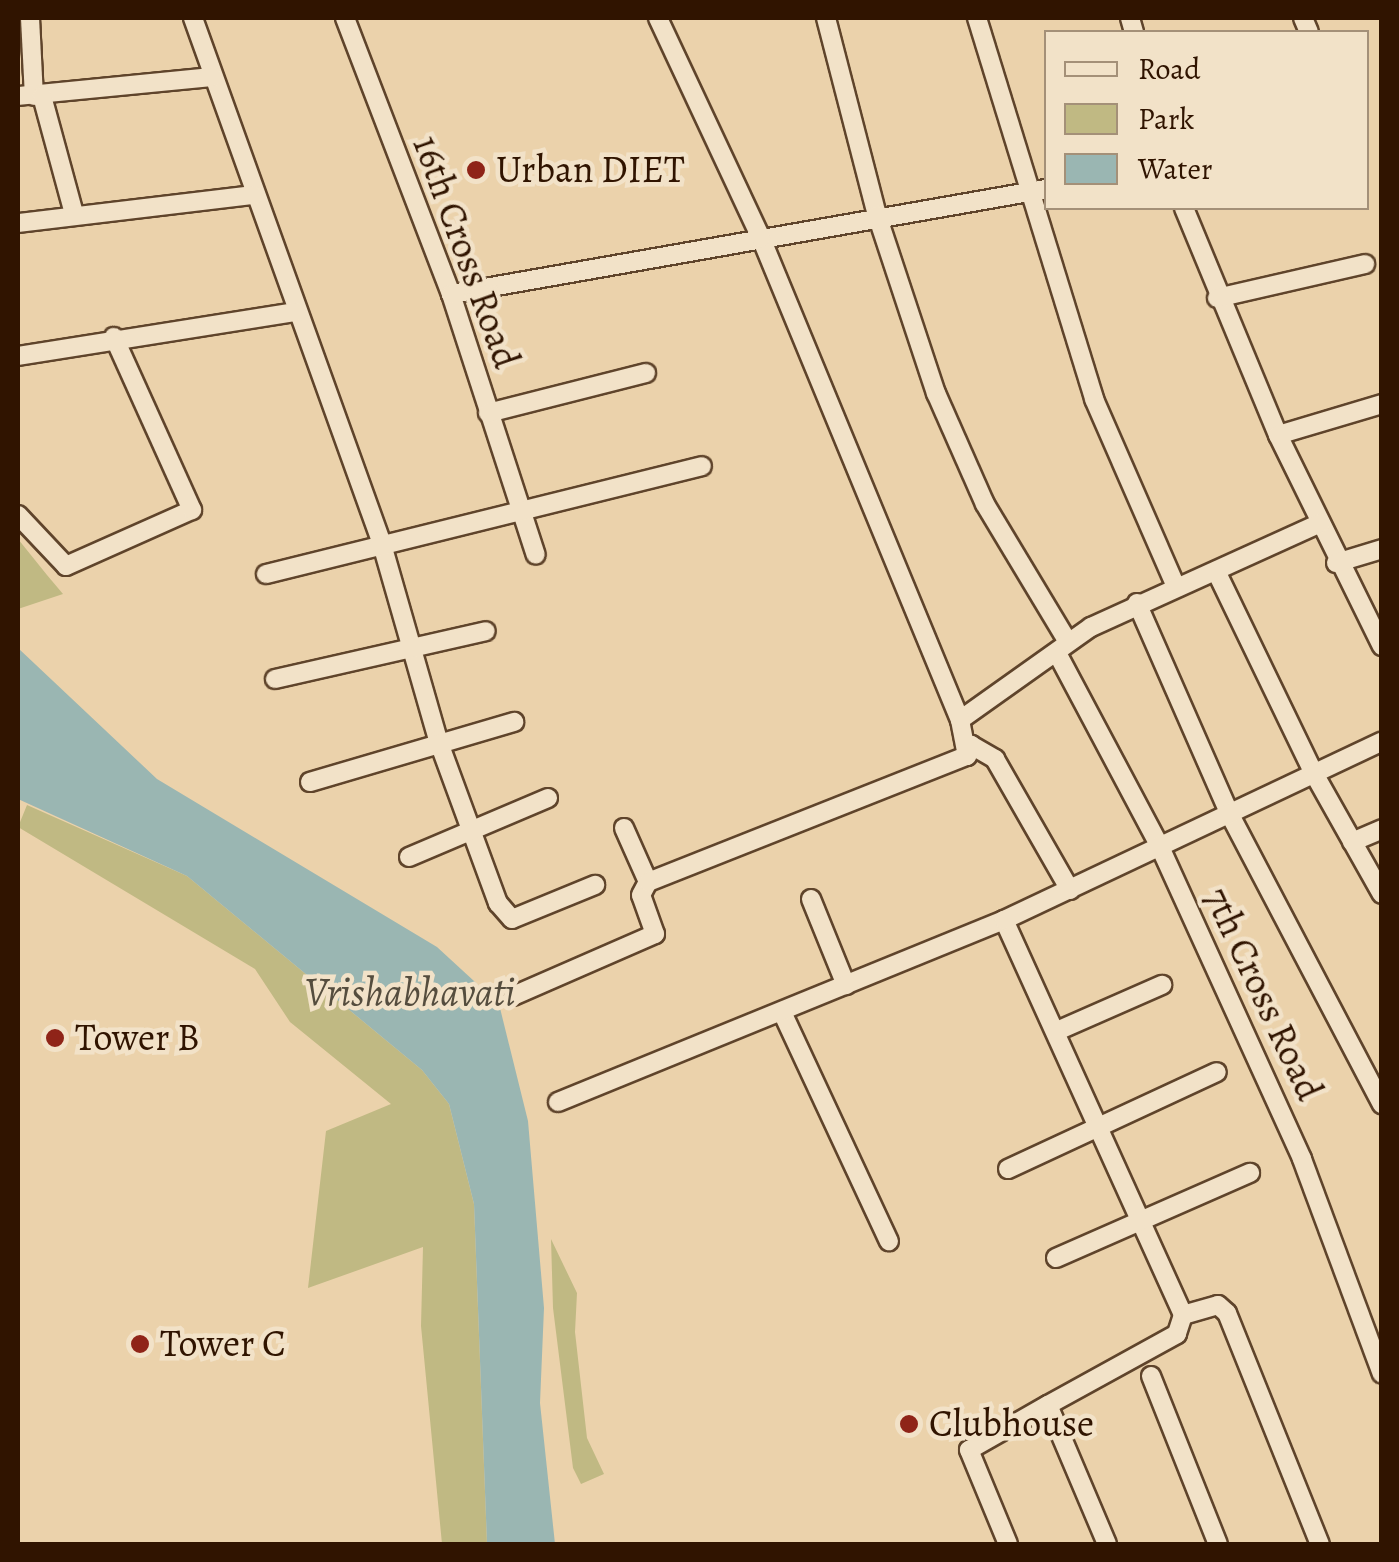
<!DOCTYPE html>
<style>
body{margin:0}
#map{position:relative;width:1399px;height:1562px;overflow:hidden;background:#ebd2ab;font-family:Alegreya,serif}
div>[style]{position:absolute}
.green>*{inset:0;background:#c0b983}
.water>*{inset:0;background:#9ab6b2}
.roads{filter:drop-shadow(2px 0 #5f442b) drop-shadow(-2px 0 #5f442b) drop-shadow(0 2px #5f442b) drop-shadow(0 -2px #5f442b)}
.street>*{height:18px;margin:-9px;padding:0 9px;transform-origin:9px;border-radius:9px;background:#f2e2c8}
.dots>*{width:28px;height:28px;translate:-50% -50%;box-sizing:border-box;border:5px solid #f2e2c8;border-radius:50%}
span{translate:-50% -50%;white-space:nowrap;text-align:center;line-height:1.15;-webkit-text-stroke:9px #f2e2c8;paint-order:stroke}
.poi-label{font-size:38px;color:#301400}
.left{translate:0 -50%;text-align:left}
.street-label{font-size:38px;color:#301400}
.water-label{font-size:40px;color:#554d3e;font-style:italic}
.frame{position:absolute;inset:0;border:20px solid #301400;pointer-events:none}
.legend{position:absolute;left:1044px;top:30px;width:325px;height:180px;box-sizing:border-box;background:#f2e2c8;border:2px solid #a49078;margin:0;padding:12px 18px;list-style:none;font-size:30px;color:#301400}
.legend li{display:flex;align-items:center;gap:20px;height:50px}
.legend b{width:50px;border:2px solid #a49078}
</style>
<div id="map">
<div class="green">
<div style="clip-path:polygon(18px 539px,47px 575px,63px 594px,18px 609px)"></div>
<div style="clip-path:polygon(27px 805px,187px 876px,422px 1070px,449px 1104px,474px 1204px,487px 1544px,442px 1544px,421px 1326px,423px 1247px,308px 1288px,326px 1131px,391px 1104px,290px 1022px,255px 969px,18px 827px)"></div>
<div style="clip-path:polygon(551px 1239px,577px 1293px,575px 1332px,587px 1438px,604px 1474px,581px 1484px,573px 1468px,553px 1308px)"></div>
</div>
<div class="water">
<div style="clip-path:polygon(18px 648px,157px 779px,437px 947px,499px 1004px,528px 1121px,544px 1308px,540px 1403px,555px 1544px,487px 1544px,474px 1204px,449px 1104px,422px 1070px,187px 876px,18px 799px)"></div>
</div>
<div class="roads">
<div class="street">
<div style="left:30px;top:18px;width:78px;rotate:87.1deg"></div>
<div style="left:193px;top:18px;width:556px;rotate:70.23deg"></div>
<div style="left:381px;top:541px;width:207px;rotate:74deg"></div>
<div style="left:438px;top:740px;width:174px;rotate:69.8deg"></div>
<div style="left:498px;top:903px;width:21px;rotate:49deg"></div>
<div style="left:512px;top:919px;width:90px;rotate:-22.3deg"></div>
<div style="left:345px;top:18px;width:296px;rotate:69deg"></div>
<div style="left:451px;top:294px;width:274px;rotate:72deg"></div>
<div style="left:826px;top:18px;width:203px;rotate:75.5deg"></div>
<div style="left:877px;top:215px;width:188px;rotate:71.7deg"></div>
<div style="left:936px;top:393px;width:121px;rotate:66.2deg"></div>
<div style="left:985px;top:504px;width:161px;rotate:59deg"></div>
<div style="left:977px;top:18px;width:399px;rotate:72.9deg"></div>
<div style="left:1094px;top:399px;width:205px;rotate:66.4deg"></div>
<div style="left:1130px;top:18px;width:15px;rotate:74deg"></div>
<div style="left:1303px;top:18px;width:15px;rotate:67deg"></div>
<div style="left:18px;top:96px;width:196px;rotate:-5.6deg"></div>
<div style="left:42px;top:96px;width:122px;rotate:74.8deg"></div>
<div style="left:1184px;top:208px;width:246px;rotate:67.5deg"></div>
<div style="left:1278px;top:435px;width:235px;rotate:63.8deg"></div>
<div style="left:18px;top:223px;width:237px;rotate:-6.8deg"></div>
<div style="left:451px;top:294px;width:604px;rotate:-10.01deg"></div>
<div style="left:1217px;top:298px;width:152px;rotate:-12.9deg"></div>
<div style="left:18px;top:356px;width:282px;rotate:-9deg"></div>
<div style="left:488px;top:413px;width:163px;rotate:-14.2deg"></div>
<div style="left:1278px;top:435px;width:109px;rotate:-16.6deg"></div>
<div style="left:18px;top:515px;width:70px;rotate:46.7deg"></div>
<div style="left:66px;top:566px;width:138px;rotate:-24deg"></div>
<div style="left:192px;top:510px;width:190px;rotate:-114.3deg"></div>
<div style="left:1336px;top:563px;width:48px;rotate:-16.9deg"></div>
<div style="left:1216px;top:571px;width:221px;rotate:64.2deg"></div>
<div style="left:1312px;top:770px;width:142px;rotate:60.6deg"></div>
<div style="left:266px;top:574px;width:449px;rotate:-13.9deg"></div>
<div style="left:1137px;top:603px;width:229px;rotate:66.3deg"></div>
<div style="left:1229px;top:813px;width:329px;rotate:62.3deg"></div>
<div style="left:1057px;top:653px;width:220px;rotate:62deg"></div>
<div style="left:1160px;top:847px;width:343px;rotate:65.5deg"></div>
<div style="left:1302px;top:1159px;width:229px;rotate:69.6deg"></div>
<div style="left:275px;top:679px;width:216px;rotate:-12.8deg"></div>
<div style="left:960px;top:720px;width:161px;rotate:-35.4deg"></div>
<div style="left:1091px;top:627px;width:252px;rotate:-24.4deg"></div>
<div style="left:967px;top:756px;width:12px;rotate:-70deg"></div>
<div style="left:971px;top:745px;width:28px;rotate:30deg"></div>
<div style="left:995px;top:759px;width:151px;rotate:60.2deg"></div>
<div style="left:310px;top:782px;width:213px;rotate:-16.4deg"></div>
<div style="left:624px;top:828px;width:59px;rotate:66deg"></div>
<div style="left:1352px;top:842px;width:33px;rotate:-23deg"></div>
<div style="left:409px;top:857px;width:151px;rotate:-23deg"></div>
<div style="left:811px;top:899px;width:93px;rotate:67.9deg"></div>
<div style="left:1004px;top:920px;width:434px;rotate:65.6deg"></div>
<div style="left:1183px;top:1315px;width:20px;rotate:108deg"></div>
<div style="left:1177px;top:1334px;width:147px;rotate:151.2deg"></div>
<div style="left:1048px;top:1405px;width:151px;rotate:67deg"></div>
<div style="left:513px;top:996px;width:155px;rotate:-23.6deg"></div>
<div style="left:655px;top:934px;width:41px;rotate:-109.7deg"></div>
<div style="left:641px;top:895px;width:15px;rotate:-62deg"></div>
<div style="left:648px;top:882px;width:343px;rotate:-21.6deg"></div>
<div style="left:967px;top:756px;width:37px;rotate:-101deg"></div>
<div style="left:960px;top:720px;width:521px;rotate:-112.43deg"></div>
<div style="left:761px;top:238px;width:243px;rotate:-115.1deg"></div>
<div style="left:782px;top:1012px;width:253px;rotate:65deg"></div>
<div style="left:1057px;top:1031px;width:115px;rotate:-23.7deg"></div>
<div style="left:558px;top:1102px;width:482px;rotate:-22.2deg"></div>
<div style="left:1004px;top:920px;width:418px;rotate:-25.3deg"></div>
<div style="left:1008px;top:1169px;width:230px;rotate:-24.9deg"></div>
<div style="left:1056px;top:1258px;width:212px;rotate:-23.7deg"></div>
<div style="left:1183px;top:1315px;width:36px;rotate:-16deg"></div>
<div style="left:1218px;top:1305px;width:12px;rotate:42deg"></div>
<div style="left:1227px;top:1313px;width:249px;rotate:68.1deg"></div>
<div style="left:1151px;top:1376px;width:181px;rotate:68.3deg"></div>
<div style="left:1008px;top:1544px;width:102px;rotate:-112.5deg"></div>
<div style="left:969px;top:1450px;width:91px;rotate:-29.7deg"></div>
</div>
</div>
<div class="dots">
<div style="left:476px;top:170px;background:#8f2418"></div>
<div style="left:55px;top:1038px;background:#8f2418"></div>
<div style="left:140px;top:1344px;background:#8f2418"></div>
<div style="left:909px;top:1424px;background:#8f2418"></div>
</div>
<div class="poi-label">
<span class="left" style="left:496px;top:170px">Urban DIET</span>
<span class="left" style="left:75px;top:1038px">Tower B</span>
<span class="left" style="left:160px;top:1344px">Tower C</span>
<span class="left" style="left:929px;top:1424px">Clubhouse</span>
</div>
<div class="street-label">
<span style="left:466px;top:252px;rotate:70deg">16th Cross Road</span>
<span style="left:1263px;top:994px;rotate:65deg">7th Cross Road</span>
</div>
<div class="water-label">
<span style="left:410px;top:993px">Vrishabhavati</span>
</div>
<div class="frame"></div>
<ul class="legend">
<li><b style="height:12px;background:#f2e2c8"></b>Road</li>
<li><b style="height:28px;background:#c0b983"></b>Park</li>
<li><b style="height:28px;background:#9ab6b2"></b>Water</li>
</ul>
</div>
